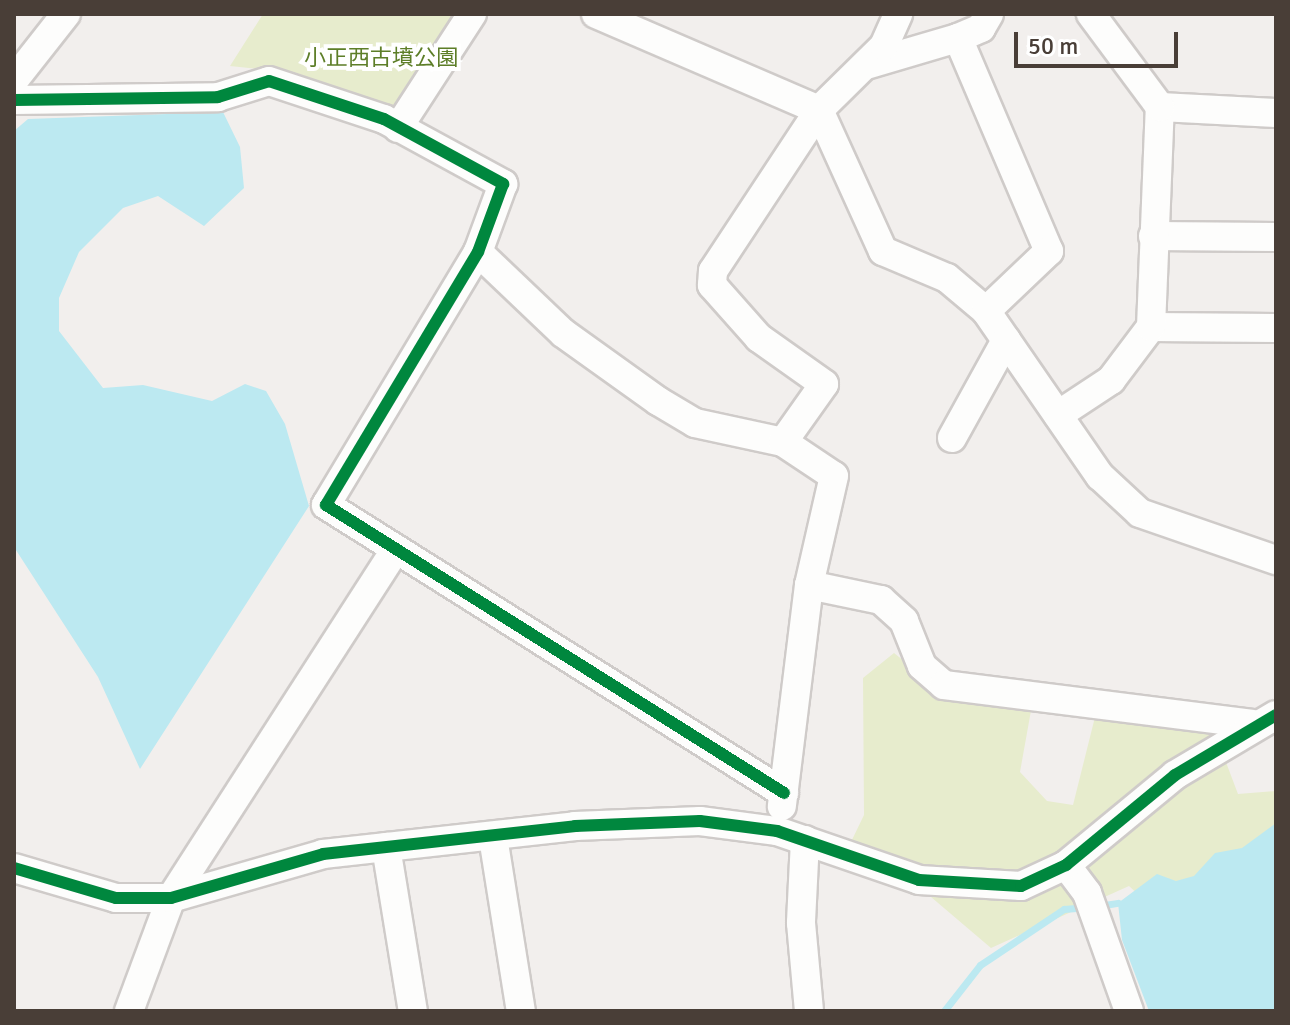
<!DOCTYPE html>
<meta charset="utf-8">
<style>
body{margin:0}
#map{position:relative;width:1290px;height:1025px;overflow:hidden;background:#f2efed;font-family:Signika,"Noto Sans JP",sans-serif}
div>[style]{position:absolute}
.green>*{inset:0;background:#e7eccd}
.water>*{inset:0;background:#bce9f1}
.stream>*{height:7px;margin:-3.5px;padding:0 3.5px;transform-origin:3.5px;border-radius:3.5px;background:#bce9f1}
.roads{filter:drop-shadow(2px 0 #cfcbc9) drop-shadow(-2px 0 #cfcbc9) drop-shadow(0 2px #cfcbc9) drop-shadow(0 -2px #cfcbc9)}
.minor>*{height:28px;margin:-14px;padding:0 14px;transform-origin:14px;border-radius:14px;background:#fdfdfc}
.cycleway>*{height:12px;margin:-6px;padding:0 6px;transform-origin:6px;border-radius:6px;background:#00873e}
span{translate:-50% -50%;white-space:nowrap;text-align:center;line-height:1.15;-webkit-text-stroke:8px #fff;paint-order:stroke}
.park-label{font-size:22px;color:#5d7e28}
.frame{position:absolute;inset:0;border:16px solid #493e37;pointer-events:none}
.scale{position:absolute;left:1014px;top:32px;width:164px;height:36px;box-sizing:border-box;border:4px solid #493e37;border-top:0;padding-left:10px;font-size:24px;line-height:28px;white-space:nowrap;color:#493e37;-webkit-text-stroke:6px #fff;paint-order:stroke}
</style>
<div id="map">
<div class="green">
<div style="clip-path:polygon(263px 14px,463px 14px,401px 111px,286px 72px,230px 66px)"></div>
<div style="clip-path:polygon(894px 653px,914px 669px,1032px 705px,1020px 772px,1047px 801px,1073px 805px,1096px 713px,1213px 728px,1238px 794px,1276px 791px,1276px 1011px,1265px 1011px,1129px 886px,991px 948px,884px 857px,850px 844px,864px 815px,863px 678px)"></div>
</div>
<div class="water">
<div style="clip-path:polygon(223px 112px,240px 147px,244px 188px,204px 226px,158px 196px,123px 208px,79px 252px,59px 298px,59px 331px,103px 388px,143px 385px,212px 401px,245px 384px,266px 391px,285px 424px,309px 506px,140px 769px,98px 677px,14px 547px,14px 131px,28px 119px)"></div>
<div style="clip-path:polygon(1276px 823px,1276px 1011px,1149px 1011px,1122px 940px,1118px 903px,1157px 874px,1176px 881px,1194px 876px,1215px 853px,1242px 848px)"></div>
</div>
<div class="stream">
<div style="left:1098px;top:906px;width:20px;rotate:-9deg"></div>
<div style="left:944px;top:1011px;width:58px;rotate:-52deg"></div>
<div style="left:980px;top:965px;width:101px;rotate:-33.7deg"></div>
<div style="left:1064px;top:909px;width:21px;rotate:-5deg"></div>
</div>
<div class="roads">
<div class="minor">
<div style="left:596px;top:14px;width:243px;rotate:23.3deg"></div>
<div style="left:819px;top:110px;width:155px;rotate:65.6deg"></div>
<div style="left:883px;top:251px;width:69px;rotate:22.9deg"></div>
<div style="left:947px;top:278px;width:51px;rotate:40.2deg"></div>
<div style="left:986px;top:311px;width:201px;rotate:55.4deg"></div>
<div style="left:1100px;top:476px;width:54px;rotate:42.8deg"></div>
<div style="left:1140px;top:513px;width:144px;rotate:19.1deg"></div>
<div style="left:958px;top:38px;width:232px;rotate:66.9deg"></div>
<div style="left:1049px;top:251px;width:87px;rotate:136.4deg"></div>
<div style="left:866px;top:65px;width:96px;rotate:-16.4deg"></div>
<div style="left:958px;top:38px;width:25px;rotate:-23deg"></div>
<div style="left:981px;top:28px;width:16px;rotate:-60deg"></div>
<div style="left:14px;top:80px;width:84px;rotate:-51.8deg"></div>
<div style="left:14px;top:100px;width:204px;rotate:-0.8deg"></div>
<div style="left:218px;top:97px;width:53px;rotate:-17.4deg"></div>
<div style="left:269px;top:81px;width:121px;rotate:18.3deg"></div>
<div style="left:384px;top:119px;width:136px;rotate:28.6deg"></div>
<div style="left:503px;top:184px;width:72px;rotate:110.2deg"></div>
<div style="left:478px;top:252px;width:295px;rotate:121deg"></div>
<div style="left:326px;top:505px;width:541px;rotate:32.16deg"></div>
<div style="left:1160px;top:107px;width:116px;rotate:3deg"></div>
<div style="left:398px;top:128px;width:136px;rotate:-57deg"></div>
<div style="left:1153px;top:236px;width:123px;rotate:0.5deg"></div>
<div style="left:478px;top:252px;width:117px;rotate:43.6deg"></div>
<div style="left:563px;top:333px;width:117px;rotate:35.6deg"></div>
<div style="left:658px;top:401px;width:43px;rotate:30.7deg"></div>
<div style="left:695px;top:423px;width:90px;rotate:12.2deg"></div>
<div style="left:783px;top:442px;width:61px;rotate:33.7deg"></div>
<div style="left:834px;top:476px;width:112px;rotate:102.9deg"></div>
<div style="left:809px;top:585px;width:223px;rotate:97deg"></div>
<div style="left:1151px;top:327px;width:125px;rotate:0.5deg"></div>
<div style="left:1058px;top:415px;width:64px;rotate:-33.4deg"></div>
<div style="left:1111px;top:380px;width:66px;rotate:-53deg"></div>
<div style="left:1151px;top:327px;width:220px;rotate:-87.7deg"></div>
<div style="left:1160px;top:107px;width:116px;rotate:-126.6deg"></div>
<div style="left:952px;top:438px;width:112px;rotate:-61.1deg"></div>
<div style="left:783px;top:442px;width:71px;rotate:-54.7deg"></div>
<div style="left:824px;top:384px;width:80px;rotate:-144.7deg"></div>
<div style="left:759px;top:338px;width:71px;rotate:-131.6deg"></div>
<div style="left:712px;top:285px;width:14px;rotate:-86deg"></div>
<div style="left:713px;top:271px;width:193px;rotate:-56.6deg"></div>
<div style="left:819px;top:110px;width:91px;rotate:-44.6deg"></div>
<div style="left:884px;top:46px;width:35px;rotate:-66deg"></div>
<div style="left:809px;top:585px;width:74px;rotate:11.8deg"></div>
<div style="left:881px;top:600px;width:31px;rotate:42deg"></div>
<div style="left:904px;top:621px;width:48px;rotate:68.2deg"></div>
<div style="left:922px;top:666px;width:29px;rotate:41deg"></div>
<div style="left:944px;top:685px;width:311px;rotate:7.2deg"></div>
<div style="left:493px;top:837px;width:176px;rotate:80.9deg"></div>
<div style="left:805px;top:840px;width:83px;rotate:92.8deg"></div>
<div style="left:801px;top:923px;width:88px;rotate:84.8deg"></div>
<div style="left:386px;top:847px;width:166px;rotate:80.7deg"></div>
<div style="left:1066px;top:865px;width:35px;rotate:53deg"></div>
<div style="left:1087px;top:893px;width:125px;rotate:70.4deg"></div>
<div style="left:14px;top:868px;width:106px;rotate:16.4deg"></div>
<div style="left:116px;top:898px;width:55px"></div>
<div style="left:171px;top:898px;width:158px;rotate:-16.1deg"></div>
<div style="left:323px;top:854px;width:254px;rotate:-6.3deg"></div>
<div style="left:575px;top:826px;width:125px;rotate:-2.3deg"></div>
<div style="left:700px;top:821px;width:78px;rotate:7.4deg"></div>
<div style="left:777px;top:831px;width:150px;rotate:19deg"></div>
<div style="left:919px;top:880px;width:102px;rotate:3.4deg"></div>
<div style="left:1021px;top:886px;width:50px;rotate:-25deg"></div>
<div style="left:1066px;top:865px;width:141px;rotate:-39.5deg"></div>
<div style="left:1175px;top:775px;width:117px;rotate:-30.7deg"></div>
<div style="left:129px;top:1011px;width:121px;rotate:-69.6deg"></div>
<div style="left:171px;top:898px;width:415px;rotate:-57.2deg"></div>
</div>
</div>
<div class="cycleway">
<div style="left:14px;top:100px;width:204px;rotate:-0.8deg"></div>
<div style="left:218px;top:97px;width:53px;rotate:-17.4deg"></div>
<div style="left:269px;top:81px;width:121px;rotate:18.3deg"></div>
<div style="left:384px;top:119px;width:136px;rotate:28.6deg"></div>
<div style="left:503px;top:184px;width:72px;rotate:110.2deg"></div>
<div style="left:478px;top:252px;width:295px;rotate:121deg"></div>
<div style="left:326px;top:505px;width:541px;rotate:32.16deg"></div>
<div style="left:14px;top:868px;width:106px;rotate:16.4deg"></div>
<div style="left:116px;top:898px;width:55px"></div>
<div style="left:171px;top:898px;width:158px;rotate:-16.1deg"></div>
<div style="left:323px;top:854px;width:254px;rotate:-6.3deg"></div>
<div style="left:575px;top:826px;width:125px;rotate:-2.3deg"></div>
<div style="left:700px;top:821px;width:78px;rotate:7.4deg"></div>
<div style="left:777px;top:831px;width:150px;rotate:19deg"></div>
<div style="left:919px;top:880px;width:102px;rotate:3.4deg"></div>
<div style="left:1021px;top:886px;width:50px;rotate:-25deg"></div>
<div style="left:1066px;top:865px;width:141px;rotate:-39.5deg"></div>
<div style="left:1175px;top:775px;width:117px;rotate:-30.7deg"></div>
</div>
<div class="park-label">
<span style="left:381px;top:58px">小正西古墳公園</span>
</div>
<div class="frame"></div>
<div class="scale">50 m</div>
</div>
